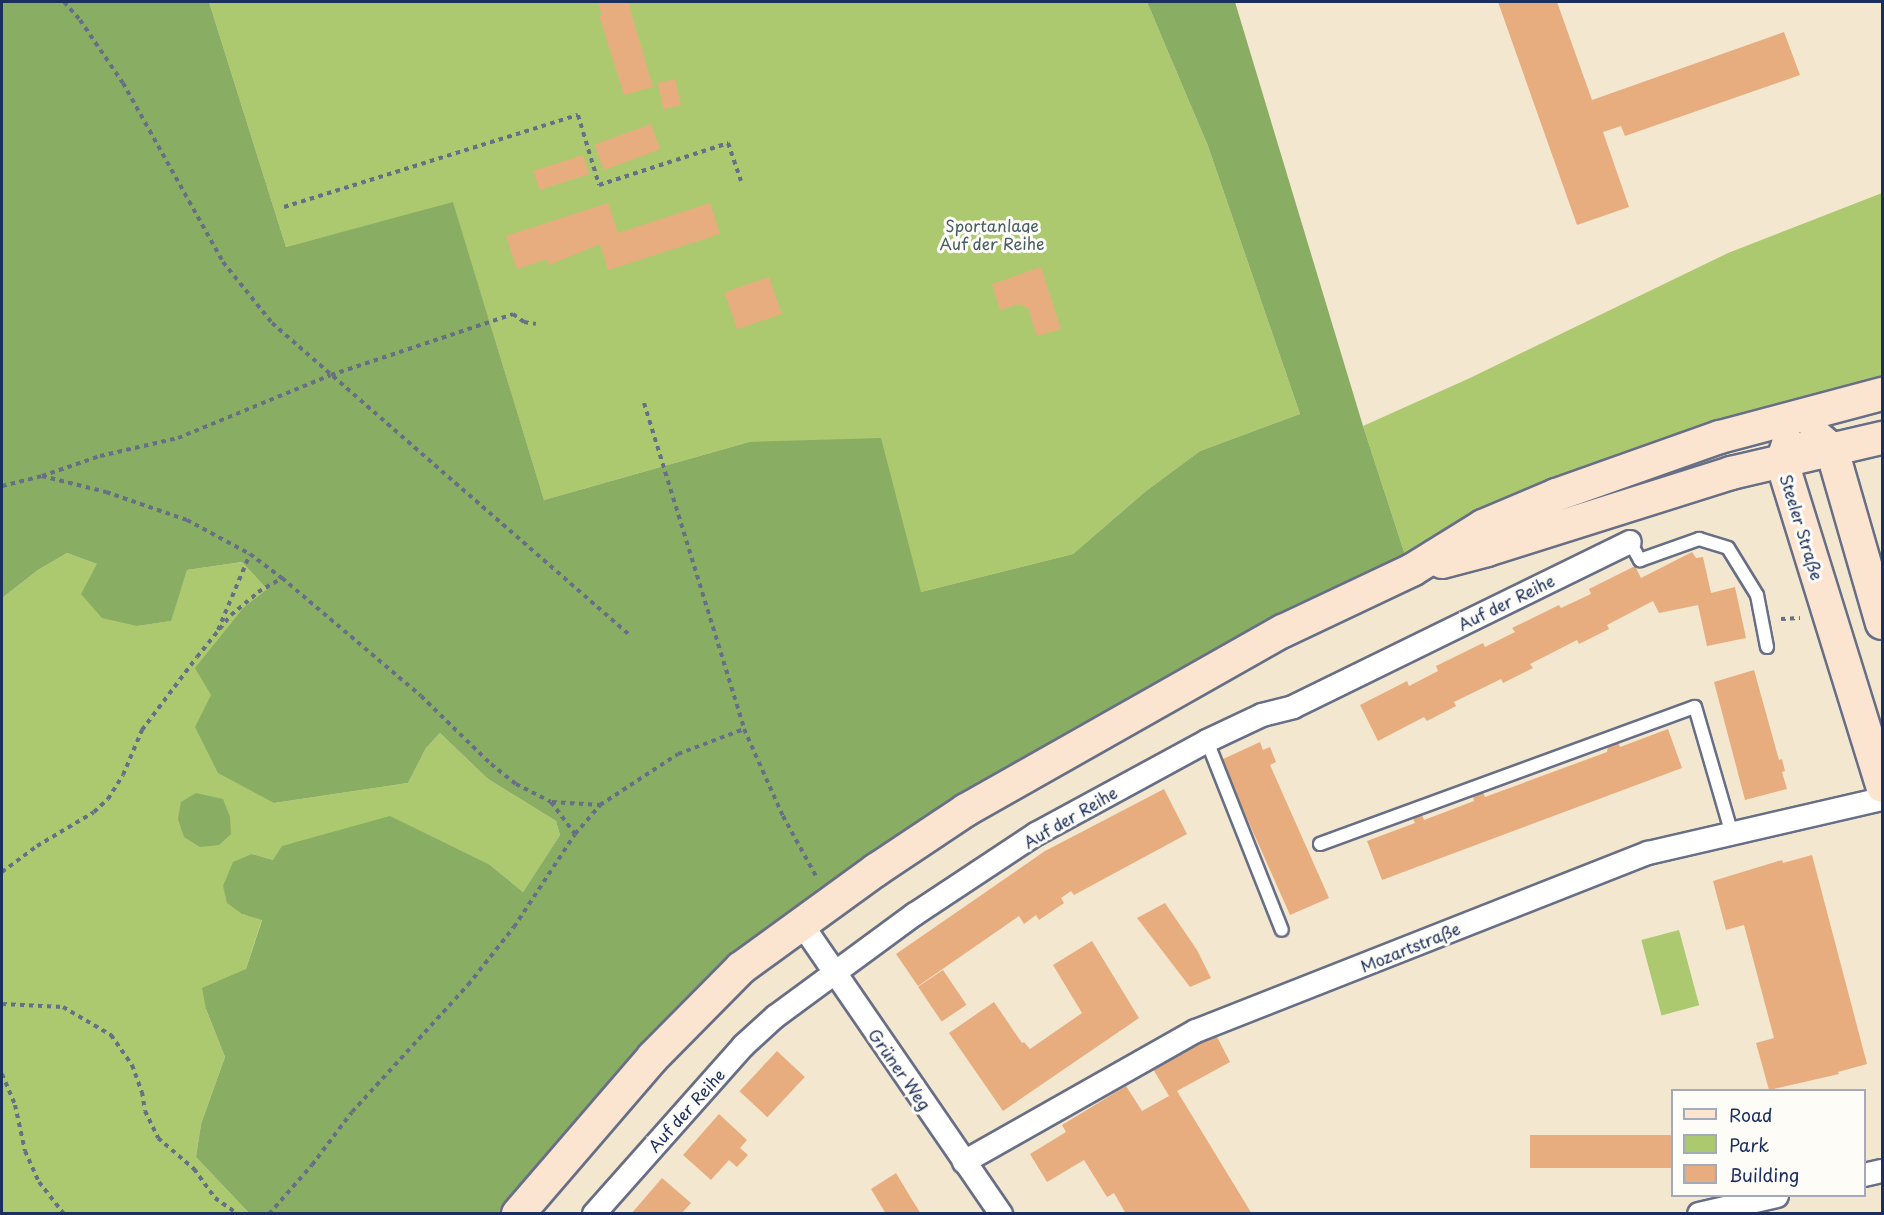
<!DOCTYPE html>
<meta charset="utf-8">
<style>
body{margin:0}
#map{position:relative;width:1884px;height:1215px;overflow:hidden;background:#f3e7cf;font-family:"Playpen Sans",sans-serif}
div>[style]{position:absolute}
.green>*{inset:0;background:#acc970;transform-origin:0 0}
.forest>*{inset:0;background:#89ad62}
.building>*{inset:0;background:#e8ad7f;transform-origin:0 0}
.path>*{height:4px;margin-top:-2px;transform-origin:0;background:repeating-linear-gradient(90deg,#676f86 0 4.5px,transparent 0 9px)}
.roads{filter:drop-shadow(2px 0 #676f86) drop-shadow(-2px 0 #676f86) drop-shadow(0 2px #676f86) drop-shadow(0 -2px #676f86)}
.service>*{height:12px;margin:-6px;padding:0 6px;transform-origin:6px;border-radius:6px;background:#fff}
.minor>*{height:22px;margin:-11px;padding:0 11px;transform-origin:11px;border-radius:11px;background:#fff}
.secondary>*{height:32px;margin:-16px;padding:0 16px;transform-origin:16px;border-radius:16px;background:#fce5d0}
span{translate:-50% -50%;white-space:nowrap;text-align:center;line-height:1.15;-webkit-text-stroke:6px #fdfcf7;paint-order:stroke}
.park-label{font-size:16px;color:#465d63}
.street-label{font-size:16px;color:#1b2f5e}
.frame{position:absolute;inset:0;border:3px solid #1b2f5e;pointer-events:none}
.legend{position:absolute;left:1671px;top:1089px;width:195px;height:108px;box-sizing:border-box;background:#fdfcf7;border:2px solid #a3aaba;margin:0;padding:8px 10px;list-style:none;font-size:18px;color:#1b2f5e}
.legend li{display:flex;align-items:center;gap:12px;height:30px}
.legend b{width:30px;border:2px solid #a3aaba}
</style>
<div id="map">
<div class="green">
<div style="clip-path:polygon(209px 2px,1147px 2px,1208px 146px,1300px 414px,1200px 451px,1146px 491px,1073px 554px,921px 592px,749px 442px,544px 500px,453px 203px,286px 247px)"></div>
<div style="clip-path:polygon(1882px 193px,1882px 390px,1408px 564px,1363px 426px,1470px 378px,1728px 253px)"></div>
<div style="clip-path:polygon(67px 553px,97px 564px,137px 626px,170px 621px,187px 570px,242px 562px,267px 589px,244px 607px,211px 695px,274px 803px,408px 783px,426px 748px,440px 733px,488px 779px,556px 821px,560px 835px,523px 892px,490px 865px,273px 860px,252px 854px,242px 914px,262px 919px,246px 969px,206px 1009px,225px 1057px,201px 1124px,196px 1157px,249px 1213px,2px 1214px,2px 598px,38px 570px)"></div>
<div style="left:1679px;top:930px;width:78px;height:39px;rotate:75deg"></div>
</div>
<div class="forest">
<div style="clip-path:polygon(2px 2px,209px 2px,286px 247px,453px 202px,544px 500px,749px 442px,881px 438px,921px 592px,1073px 554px,1146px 491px,1200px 451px,1300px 414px,1208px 146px,1147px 2px,1235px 2px,1363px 426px,1408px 564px,739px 961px,510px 1214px,249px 1213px,196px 1157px,201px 1124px,225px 1057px,206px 1009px,202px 988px,246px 969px,262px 920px,242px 914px,227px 903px,223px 886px,233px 862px,252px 854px,273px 860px,282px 846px,390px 816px,490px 865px,523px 892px,560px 835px,556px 821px,488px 779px,440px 733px,426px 748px,408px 783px,274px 803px,218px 773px,195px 727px,211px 695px,195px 668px,244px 607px,267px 589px,242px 562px,187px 570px,171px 621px,137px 626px,102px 618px,81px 594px,97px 564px,67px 553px,38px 570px,2px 598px)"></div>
<div style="clip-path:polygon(196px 793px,223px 799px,230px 817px,231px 834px,219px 845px,200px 847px,184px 837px,178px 819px,181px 802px)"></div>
</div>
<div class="building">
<div style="clip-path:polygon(598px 2px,628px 2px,653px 87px,624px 95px,599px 15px,602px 15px)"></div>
<div style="clip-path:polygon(1498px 2px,1557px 2px,1592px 100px,1784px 32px,1800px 75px,1625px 136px,1621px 126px,1603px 132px,1629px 207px,1577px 225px)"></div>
<div style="left:675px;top:79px;width:27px;height:18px;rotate:77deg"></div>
<div style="left:651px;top:124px;width:27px;height:60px;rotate:70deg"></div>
<div style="left:583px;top:155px;width:20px;height:52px;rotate:72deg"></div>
<div style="clip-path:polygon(608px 203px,618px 233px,710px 203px,720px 234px,608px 270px,600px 244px,549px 265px,547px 259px,517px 269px,506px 236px)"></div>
<div style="clip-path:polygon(1041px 267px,1061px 329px,1037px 336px,1028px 308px,1019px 304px,1000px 310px,992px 284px)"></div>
<div style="left:769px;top:277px;width:39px;height:47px;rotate:71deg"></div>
<div style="clip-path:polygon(1692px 552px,1696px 558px,1703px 557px,1711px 593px,1735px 587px,1746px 638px,1707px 646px,1698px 605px,1659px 613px,1653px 601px,1607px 625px,1609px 629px,1579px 644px,1577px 640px,1530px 664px,1533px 668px,1503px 683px,1501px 679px,1454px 702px,1456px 706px,1427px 721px,1424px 717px,1378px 741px,1360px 705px,1407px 681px,1409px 686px,1438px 671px,1436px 666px,1483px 643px,1485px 647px,1515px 632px,1512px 628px,1559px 605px,1561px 608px,1591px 594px,1589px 589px,1635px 566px,1641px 578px)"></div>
<div style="clip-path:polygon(1754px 670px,1779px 760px,1782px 759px,1785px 771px,1782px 772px,1787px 789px,1745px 800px,1714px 682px)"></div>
<div style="clip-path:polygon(1668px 729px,1682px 768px,1382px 880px,1367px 841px,1415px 823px,1413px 818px,1422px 815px,1424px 820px,1474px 801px,1473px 796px,1483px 792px,1485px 797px,1607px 752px,1608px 746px,1618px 742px,1620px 747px)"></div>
<div style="clip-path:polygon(1260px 742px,1263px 750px,1270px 747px,1276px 762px,1270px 765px,1329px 898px,1290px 915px,1221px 760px)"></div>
<div style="clip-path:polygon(1164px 789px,1187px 834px,1074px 895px,1071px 891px,1061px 898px,1064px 903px,1039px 920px,1036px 915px,1024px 924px,1019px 916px,918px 986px,896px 954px,1045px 851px)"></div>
<div style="clip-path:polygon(1812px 855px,1867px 1064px,1838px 1072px,1839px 1074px,1769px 1090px,1756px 1043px,1774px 1038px,1744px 925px,1726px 930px,1713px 881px,1782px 860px,1783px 863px)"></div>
<div style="clip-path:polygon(1165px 903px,1197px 950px,1211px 978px,1190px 987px,1137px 918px)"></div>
<div style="clip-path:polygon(1092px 941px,1139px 1018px,1003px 1111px,949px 1033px,994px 1002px,1022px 1043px,1024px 1042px,1030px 1049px,1082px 1013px,1053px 965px)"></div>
<div style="left:943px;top:970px;width:42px;height:30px;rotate:56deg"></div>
<div style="clip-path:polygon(1215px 1033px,1230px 1062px,1177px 1091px,1252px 1214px,1126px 1214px,1114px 1193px,1107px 1197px,1084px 1160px,1047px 1182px,1030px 1154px,1066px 1132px,1062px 1125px,1126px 1086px,1142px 1111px,1169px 1096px,1153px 1069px)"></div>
<div style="left:777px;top:1051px;width:38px;height:55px;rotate:43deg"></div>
<div style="clip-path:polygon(719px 1114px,747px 1140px,740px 1148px,748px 1155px,737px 1167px,729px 1160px,711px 1180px,683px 1155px)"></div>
<div style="left:1672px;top:1135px;width:33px;height:142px;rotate:90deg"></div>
<div style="clip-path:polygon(896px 1173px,911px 1198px,921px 1214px,886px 1214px,871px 1189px)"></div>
<div style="clip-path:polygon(662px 1178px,691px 1203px,681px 1214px,631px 1214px)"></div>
</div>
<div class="path">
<div style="left:64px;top:2px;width:24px;rotate:48deg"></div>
<div style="left:80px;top:20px;width:76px;rotate:55.7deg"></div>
<div style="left:123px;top:83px;width:205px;rotate:60.8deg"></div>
<div style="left:223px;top:262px;width:78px;rotate:51.2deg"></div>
<div style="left:272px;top:323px;width:476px;rotate:41.1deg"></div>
<div style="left:284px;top:207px;width:308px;rotate:-17.4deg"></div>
<div style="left:578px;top:115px;width:73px;rotate:73.3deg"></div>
<div style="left:599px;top:185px;width:136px;rotate:-18deg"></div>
<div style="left:728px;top:143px;width:40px;rotate:71.1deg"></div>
<div style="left:644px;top:403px;width:341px;rotate:72.9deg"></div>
<div style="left:744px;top:729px;width:95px;rotate:65.9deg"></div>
<div style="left:783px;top:816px;width:71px;rotate:61.3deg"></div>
<div style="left:42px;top:476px;width:66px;rotate:14deg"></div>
<div style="left:106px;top:492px;width:86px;rotate:19.1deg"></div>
<div style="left:187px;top:520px;width:72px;rotate:28.4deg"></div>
<div style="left:250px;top:554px;width:40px;rotate:37deg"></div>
<div style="left:282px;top:578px;width:182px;rotate:40.3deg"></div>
<div style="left:421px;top:696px;width:98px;rotate:44.2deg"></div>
<div style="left:491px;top:764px;width:32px;rotate:39deg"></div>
<div style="left:516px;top:784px;width:39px;rotate:27deg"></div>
<div style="left:551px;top:802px;width:40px;rotate:53deg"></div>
<div style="left:2px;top:486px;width:41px;rotate:-14deg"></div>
<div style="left:42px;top:476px;width:61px;rotate:-19deg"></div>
<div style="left:100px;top:456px;width:80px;rotate:-13deg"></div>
<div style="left:178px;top:438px;width:165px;rotate:-22.4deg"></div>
<div style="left:331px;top:375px;width:192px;rotate:-18.5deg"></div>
<div style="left:513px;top:314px;width:14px;rotate:36deg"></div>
<div style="left:524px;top:322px;width:12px;rotate:9deg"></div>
<div style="left:1781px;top:619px;width:19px;rotate:-3deg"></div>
<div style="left:218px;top:630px;width:82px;rotate:-67.2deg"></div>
<div style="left:552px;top:802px;width:48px;rotate:3.6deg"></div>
<div style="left:2px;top:872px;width:44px;rotate:-36.6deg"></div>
<div style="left:37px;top:846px;width:66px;rotate:-30.8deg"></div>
<div style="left:94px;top:812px;width:19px;rotate:-43deg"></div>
<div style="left:108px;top:799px;width:28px;rotate:-58deg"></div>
<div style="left:123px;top:775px;width:49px;rotate:-67.1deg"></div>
<div style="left:142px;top:730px;width:91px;rotate:-53deg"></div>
<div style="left:197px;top:657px;width:54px;rotate:-51deg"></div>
<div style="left:231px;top:615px;width:35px;rotate:-40deg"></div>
<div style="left:258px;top:592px;width:28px;rotate:-30deg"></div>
<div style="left:2px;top:1004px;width:61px;rotate:2.8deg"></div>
<div style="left:63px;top:1007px;width:56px;rotate:30.3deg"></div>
<div style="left:111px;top:1035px;width:37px;rotate:55deg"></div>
<div style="left:132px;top:1065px;width:29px;rotate:70deg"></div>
<div style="left:142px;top:1092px;width:19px;rotate:81deg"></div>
<div style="left:145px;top:1111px;width:30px;rotate:64deg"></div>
<div style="left:158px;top:1138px;width:48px;rotate:40.7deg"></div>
<div style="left:194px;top:1169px;width:36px;rotate:54deg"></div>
<div style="left:215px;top:1198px;width:28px;rotate:35deg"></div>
<div style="left:2px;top:1074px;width:34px;rotate:67deg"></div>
<div style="left:15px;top:1105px;width:47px;rotate:77.7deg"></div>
<div style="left:25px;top:1151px;width:34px;rotate:66deg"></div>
<div style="left:39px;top:1182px;width:41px;rotate:52deg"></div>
<div style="left:269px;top:1214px;width:65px;rotate:-48.7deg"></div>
<div style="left:312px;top:1165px;width:66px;rotate:-53deg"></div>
<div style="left:352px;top:1112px;width:172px;rotate:-47.6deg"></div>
<div style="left:468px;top:985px;width:74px;rotate:-51.6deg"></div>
<div style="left:514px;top:927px;width:111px;rotate:-56.7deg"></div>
<div style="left:575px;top:834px;width:38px;rotate:-49deg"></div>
<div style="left:600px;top:805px;width:93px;rotate:-33.2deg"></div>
<div style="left:678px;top:754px;width:71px;rotate:-20.7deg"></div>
</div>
<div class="roads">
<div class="service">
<div style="left:1630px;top:542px;width:21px;rotate:61deg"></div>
<div style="left:1640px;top:560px;width:63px;rotate:-19.6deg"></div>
<div style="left:1699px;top:539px;width:30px;rotate:17deg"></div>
<div style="left:1728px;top:548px;width:55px;rotate:58.3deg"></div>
<div style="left:1757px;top:595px;width:53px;rotate:79.1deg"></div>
<div style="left:1207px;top:741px;width:203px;rotate:68.4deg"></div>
<div style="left:1320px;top:844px;width:399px;rotate:-20.1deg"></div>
<div style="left:1695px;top:707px;width:132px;rotate:73.8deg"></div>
</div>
<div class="minor">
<div style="left:801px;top:923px;width:353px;rotate:55.5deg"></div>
<div style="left:964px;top:1162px;width:266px;rotate:-29.5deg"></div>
<div style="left:1196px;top:1031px;width:486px;rotate:-21.5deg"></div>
<div style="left:1648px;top:853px;width:240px;rotate:-13deg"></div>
<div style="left:1864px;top:1175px;width:18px;rotate:-13deg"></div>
<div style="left:594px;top:1214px;width:225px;rotate:-48.4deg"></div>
<div style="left:743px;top:1046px;width:45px;rotate:-42.3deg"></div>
<div style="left:776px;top:1016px;width:172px;rotate:-36.3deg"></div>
<div style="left:915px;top:914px;width:145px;rotate:-33.5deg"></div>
<div style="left:1036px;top:834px;width:195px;rotate:-28.5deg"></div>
<div style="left:1207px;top:741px;width:61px;rotate:-25.3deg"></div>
<div style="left:1262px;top:715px;width:32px;rotate:-14deg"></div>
<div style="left:1293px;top:707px;width:375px;rotate:-26.1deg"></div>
<div style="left:1699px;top:1214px;width:80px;rotate:-13deg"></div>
</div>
<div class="secondary">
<div style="left:1816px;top:436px;width:21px;rotate:41deg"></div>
<div style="left:1832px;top:450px;width:180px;rotate:73.9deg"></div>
<div style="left:1788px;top:444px;width:19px;rotate:108deg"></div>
<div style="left:1782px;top:462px;width:339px;rotate:72.8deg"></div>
<div style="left:1442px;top:562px;width:47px;rotate:-14.9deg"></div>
<div style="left:1487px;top:550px;width:256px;rotate:-17.5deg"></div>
<div style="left:1731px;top:473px;width:155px;rotate:-13.1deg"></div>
<div style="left:518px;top:1214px;width:207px;rotate:-49.3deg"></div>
<div style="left:653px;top:1057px;width:125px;rotate:-45.3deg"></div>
<div style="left:741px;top:968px;width:167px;rotate:-36deg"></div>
<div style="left:876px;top:870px;width:108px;rotate:-33.7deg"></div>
<div style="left:966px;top:810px;width:364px;rotate:-29.5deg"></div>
<div style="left:1283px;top:631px;width:143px;rotate:-25.3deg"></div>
<div style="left:1412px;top:570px;width:84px;rotate:-31.8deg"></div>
<div style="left:1483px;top:526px;width:79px;rotate:-23deg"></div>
<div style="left:1556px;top:495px;width:174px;rotate:-19.5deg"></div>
<div style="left:1720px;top:437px;width:168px;rotate:-14.9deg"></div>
</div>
</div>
<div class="park-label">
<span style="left:992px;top:234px">Sportanlage<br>Auf der Reihe</span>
</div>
<div class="street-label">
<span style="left:1802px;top:527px;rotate:73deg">Steeler Straße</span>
<span style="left:1506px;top:602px;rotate:-26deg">Auf der Reihe</span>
<span style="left:1070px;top:817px;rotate:-30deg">Auf der Reihe</span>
<span style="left:1410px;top:947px;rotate:-22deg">Mozartstraße</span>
<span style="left:900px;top:1069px;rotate:55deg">Grüner Weg</span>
<span style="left:686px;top:1110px;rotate:-48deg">Auf der Reihe</span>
</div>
<div class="frame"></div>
<ul class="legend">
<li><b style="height:8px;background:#fce5d0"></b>Road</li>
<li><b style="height:16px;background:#acc970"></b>Park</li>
<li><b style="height:16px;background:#e8ad7f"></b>Building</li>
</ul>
</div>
